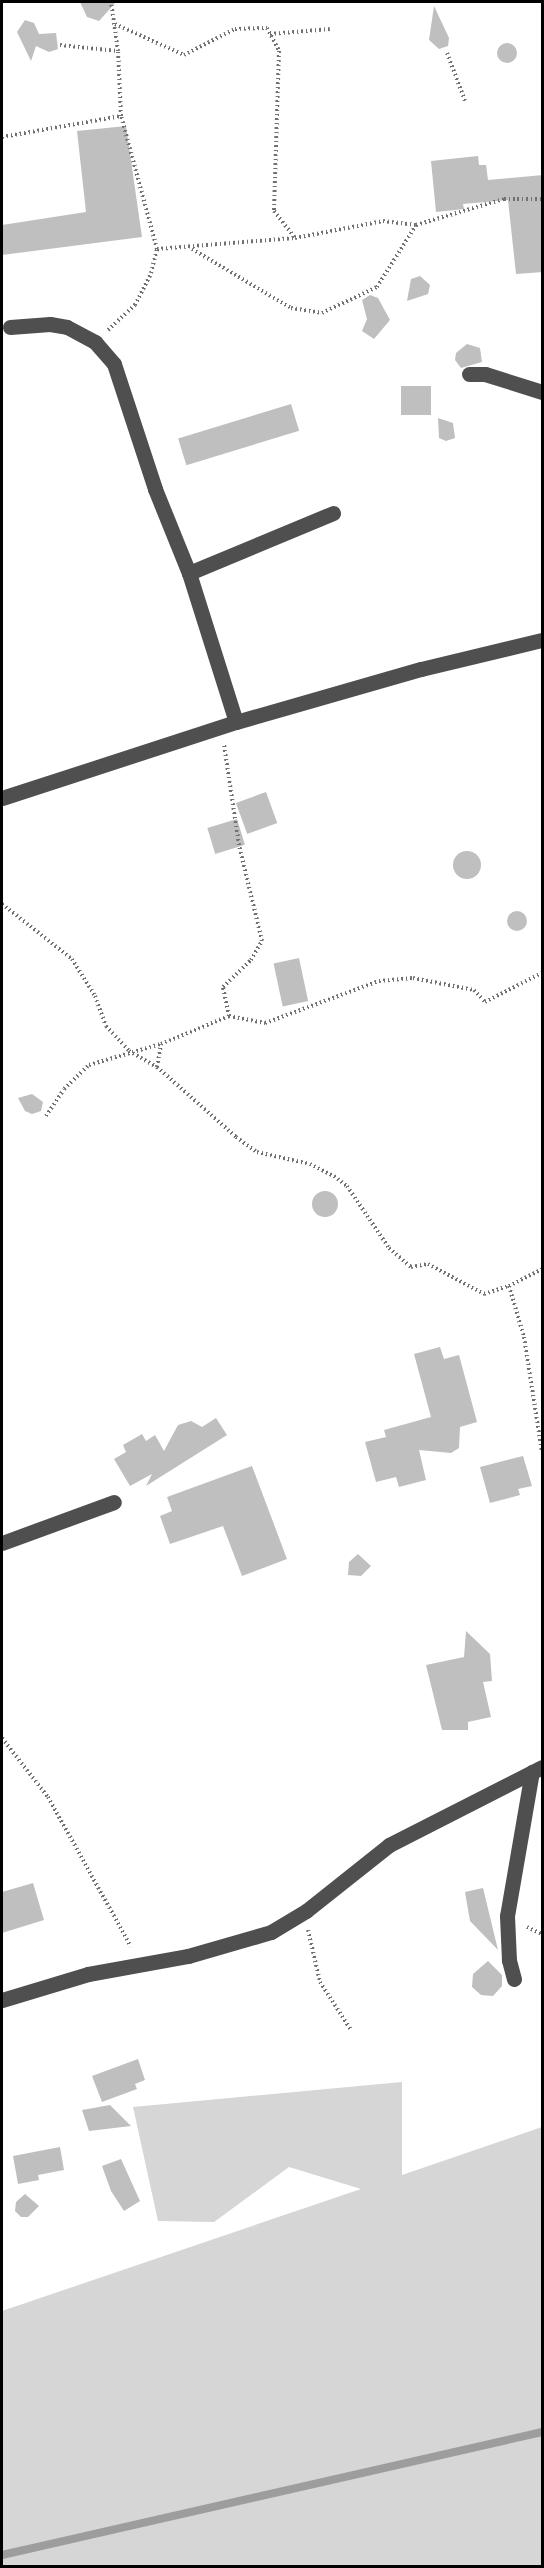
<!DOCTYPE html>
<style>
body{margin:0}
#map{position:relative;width:544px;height:2568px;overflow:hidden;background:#fff;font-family:"Exo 2",sans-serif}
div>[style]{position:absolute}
.green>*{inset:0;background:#d6d6d6}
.stream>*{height:8px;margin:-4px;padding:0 4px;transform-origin:4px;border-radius:4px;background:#9d9d9d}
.building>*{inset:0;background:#bfbfbf;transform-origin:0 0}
.round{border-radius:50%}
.path>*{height:4px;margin-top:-2px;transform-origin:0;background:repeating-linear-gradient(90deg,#717171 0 1.5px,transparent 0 4.5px)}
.minor>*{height:15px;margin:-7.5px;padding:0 7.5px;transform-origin:7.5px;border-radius:7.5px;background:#4f4f4f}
span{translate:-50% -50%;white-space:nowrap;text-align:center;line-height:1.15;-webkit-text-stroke:4.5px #fff;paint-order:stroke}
.frame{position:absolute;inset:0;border:3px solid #000;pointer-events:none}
</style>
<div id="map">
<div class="green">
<div style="clip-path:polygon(402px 2082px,402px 2175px,542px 2127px,542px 2566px,2px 2566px,2px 2311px,361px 2189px,289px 2167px,214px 2222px,158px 2221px,133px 2107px)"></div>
</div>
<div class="stream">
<div style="left:2px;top:2555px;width:554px;rotate:-12.83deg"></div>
</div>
<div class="building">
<div style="clip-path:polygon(80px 2px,116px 2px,99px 21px,87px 17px)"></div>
<div style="clip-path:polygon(434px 6px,449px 38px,448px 46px,439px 49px,429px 40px)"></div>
<div style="clip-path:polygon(25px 20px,34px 23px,39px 34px,56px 33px,58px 49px,49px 52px,36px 46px,31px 61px,17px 32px)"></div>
<div class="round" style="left:497px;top:43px;width:20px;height:20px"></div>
<div style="clip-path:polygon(126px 126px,142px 237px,2px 255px,2px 225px,86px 212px,77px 131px)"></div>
<div style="clip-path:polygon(478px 156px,479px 165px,486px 165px,488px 180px,543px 175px,543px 272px,516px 274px,508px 200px,463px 204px,464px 209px,436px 212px,431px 161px)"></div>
<div style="clip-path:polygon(420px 276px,430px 285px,428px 294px,407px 301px,411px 279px)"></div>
<div style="clip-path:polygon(370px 295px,378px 298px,390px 320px,374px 339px,362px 331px,367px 319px,362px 300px)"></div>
<div style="clip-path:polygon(467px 344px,480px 348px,482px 362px,461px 368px,455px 360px,456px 353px)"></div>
<div style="left:401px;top:386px;width:30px;height:29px"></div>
<div style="left:291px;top:404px;width:28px;height:118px;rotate:73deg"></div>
<div style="clip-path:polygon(438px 418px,453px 423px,455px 438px,446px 441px,439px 438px)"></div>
<div style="left:266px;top:792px;width:33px;height:32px;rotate:70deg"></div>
<div style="left:237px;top:819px;width:27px;height:31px;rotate:73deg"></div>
<div class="round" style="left:453px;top:851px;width:28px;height:28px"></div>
<div class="round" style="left:507px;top:911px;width:20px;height:20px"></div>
<div style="left:299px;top:958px;width:44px;height:26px;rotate:78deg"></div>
<div style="clip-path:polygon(32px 1094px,43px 1102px,41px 1111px,32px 1114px,25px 1111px,18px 1098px)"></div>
<div class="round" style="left:312px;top:1191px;width:26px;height:26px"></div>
<div style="clip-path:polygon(440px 1347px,444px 1359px,459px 1355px,477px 1422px,460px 1427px,459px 1448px,451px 1453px,419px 1450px,426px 1480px,399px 1487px,396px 1477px,376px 1482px,365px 1442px,386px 1437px,384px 1430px,431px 1417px,414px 1354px)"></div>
<div style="clip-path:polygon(216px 1418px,227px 1435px,146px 1486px,152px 1474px,130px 1486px,114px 1459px,126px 1452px,123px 1445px,142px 1434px,146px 1441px,155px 1435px,164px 1451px,178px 1425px,191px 1421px,202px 1427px)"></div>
<div style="clip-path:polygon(523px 1456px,532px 1486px,518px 1489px,520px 1495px,490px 1503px,480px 1467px)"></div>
<div style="clip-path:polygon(252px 1466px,287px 1559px,242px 1576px,223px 1526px,170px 1544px,160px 1516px,172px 1511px,167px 1497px)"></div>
<div style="clip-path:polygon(358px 1554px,371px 1566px,361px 1576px,348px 1575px,349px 1562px)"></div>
<div style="clip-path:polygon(466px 1631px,490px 1654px,492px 1681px,483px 1682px,491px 1717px,468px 1722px,468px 1730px,442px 1730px,426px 1665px,464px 1657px)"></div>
<div style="clip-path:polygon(33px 1883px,44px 1920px,2px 1933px,2px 1892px)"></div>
<div style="clip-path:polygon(483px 1888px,498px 1950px,470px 1921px,465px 1892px)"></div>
<div style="clip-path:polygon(488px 1961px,502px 1975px,502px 1986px,493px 1996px,481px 1995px,472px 1987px,473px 1974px)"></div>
<div style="clip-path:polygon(138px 2059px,145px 2080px,135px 2084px,137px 2089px,102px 2102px,92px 2076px)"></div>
<div style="clip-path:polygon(110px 2105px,131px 2126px,89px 2131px,82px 2110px)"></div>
<div style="clip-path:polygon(60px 2147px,64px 2170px,38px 2175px,39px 2180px,18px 2184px,13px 2156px)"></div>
<div style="clip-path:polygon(121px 2159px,140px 2201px,124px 2211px,111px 2191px,102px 2166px)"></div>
<div style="clip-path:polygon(25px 2194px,39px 2206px,28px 2217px,21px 2217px,15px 2211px,16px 2202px)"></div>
</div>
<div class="path">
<div style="left:115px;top:24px;width:76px;rotate:24.2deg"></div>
<div style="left:184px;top:55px;width:57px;rotate:-27deg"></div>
<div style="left:235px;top:29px;width:32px;rotate:-2deg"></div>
<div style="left:267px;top:28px;width:26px;rotate:62deg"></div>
<div style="left:279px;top:51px;width:160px;rotate:91.8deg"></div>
<div style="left:274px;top:211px;width:34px;rotate:52deg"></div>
<div style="left:270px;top:34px;width:60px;rotate:-4.8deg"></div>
<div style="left:60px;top:45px;width:58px;rotate:5.9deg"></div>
<div style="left:447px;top:53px;width:51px;rotate:69.4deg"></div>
<div style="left:2px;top:137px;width:121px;rotate:-10deg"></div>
<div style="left:157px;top:249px;width:138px;rotate:-4.6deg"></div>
<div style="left:295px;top:238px;width:90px;rotate:-10.9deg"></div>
<div style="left:383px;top:221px;width:33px;rotate:7deg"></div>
<div style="left:416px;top:225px;width:92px;rotate:-16.5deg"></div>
<div style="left:504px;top:199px;width:38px"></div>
<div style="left:192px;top:249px;width:115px;rotate:30.8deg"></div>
<div style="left:291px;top:308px;width:31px;rotate:9deg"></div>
<div style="left:322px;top:313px;width:61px;rotate:-25.3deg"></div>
<div style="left:377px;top:287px;width:73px;rotate:-57.8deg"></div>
<div style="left:108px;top:330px;width:37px;rotate:-43deg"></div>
<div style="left:135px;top:305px;width:36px;rotate:-63deg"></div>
<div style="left:151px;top:273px;width:25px;rotate:-76deg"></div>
<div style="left:157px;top:249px;width:138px;rotate:-105.1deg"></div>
<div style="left:121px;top:116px;width:65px;rotate:-92.6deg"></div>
<div style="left:118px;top:51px;width:49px;rotate:-98.1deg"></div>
<div style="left:2px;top:904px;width:89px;rotate:38.2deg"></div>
<div style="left:72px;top:959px;width:44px;rotate:58.1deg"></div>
<div style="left:95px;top:996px;width:32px;rotate:70deg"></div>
<div style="left:106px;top:1026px;width:34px;rotate:47deg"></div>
<div style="left:129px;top:1051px;width:32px;rotate:30deg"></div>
<div style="left:157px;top:1067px;width:106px;rotate:41.5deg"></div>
<div style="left:236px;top:1137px;width:26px;rotate:36deg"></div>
<div style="left:257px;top:1152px;width:54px;rotate:12.8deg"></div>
<div style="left:310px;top:1164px;width:27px;rotate:27deg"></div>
<div style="left:334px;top:1176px;width:16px;rotate:38deg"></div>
<div style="left:347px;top:1186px;width:75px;rotate:55.9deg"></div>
<div style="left:389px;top:1248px;width:29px;rotate:41deg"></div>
<div style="left:411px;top:1267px;width:17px;rotate:-10deg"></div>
<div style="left:428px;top:1264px;width:64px;rotate:28.2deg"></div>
<div style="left:484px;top:1294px;width:26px;rotate:-18deg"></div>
<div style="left:509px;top:1286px;width:53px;rotate:73.6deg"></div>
<div style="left:524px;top:1337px;width:116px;rotate:81.1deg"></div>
<div style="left:229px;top:1016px;width:37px;rotate:11deg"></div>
<div style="left:265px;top:1023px;width:121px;rotate:-20.2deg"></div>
<div style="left:379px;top:981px;width:34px;rotate:-5deg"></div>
<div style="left:413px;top:978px;width:62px;rotate:11.1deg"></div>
<div style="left:474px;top:990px;width:16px;rotate:47deg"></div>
<div style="left:485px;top:1002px;width:64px;rotate:-27deg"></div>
<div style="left:157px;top:1067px;width:23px;rotate:-80deg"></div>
<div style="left:161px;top:1044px;width:74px;rotate:-22.4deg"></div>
<div style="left:229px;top:1016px;width:30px;rotate:-102deg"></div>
<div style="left:223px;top:987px;width:39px;rotate:-44deg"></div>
<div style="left:251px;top:960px;width:22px;rotate:-60deg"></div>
<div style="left:262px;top:941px;width:99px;rotate:-103.5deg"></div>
<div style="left:239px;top:845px;width:101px;rotate:-98.5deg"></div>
<div style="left:46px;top:1116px;width:32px;rotate:-56deg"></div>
<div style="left:64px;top:1089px;width:35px;rotate:-44deg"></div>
<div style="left:89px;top:1065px;width:75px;rotate:-16.3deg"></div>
<div style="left:509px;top:1286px;width:37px;rotate:-27deg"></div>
<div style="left:2px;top:1738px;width:75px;rotate:52.1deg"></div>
<div style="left:48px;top:1797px;width:171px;rotate:61deg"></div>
<div style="left:527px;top:1927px;width:17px;rotate:25deg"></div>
<div style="left:308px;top:1930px;width:53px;rotate:77deg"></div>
<div style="left:320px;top:1982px;width:57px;rotate:57.1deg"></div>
</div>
<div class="minor">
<div style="left:10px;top:327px;width:40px;rotate:-4.3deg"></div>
<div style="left:50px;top:324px;width:17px;rotate:10deg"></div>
<div style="left:67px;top:327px;width:32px;rotate:28deg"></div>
<div style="left:95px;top:342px;width:29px;rotate:49deg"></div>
<div style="left:114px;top:364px;width:132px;rotate:71.8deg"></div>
<div style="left:155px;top:489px;width:91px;rotate:68deg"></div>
<div style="left:189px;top:573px;width:156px;rotate:72.5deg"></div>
<div style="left:469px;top:374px;width:16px"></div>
<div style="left:485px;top:374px;width:60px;rotate:17.5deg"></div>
<div style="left:189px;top:573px;width:156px;rotate:-22.6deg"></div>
<div style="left:2px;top:798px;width:246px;rotate:-18deg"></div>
<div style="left:236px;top:722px;width:192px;rotate:-16deg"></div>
<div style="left:421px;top:669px;width:124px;rotate:-13.5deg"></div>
<div style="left:2px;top:1543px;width:119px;rotate:-20.1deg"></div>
<div style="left:514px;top:1979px;width:20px;rotate:-105deg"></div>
<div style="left:509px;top:1960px;width:44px;rotate:-92.6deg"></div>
<div style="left:507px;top:1916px;width:146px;rotate:-80.2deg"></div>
<div style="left:2px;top:2000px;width:90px;rotate:-16.8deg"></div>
<div style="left:88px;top:1974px;width:102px;rotate:-10.2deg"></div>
<div style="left:188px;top:1956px;width:86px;rotate:-16.1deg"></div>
<div style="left:271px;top:1932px;width:41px;rotate:-31deg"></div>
<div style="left:306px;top:1911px;width:106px;rotate:-38.5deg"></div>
<div style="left:389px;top:1845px;width:172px;rotate:-27deg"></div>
</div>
<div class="frame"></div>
</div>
